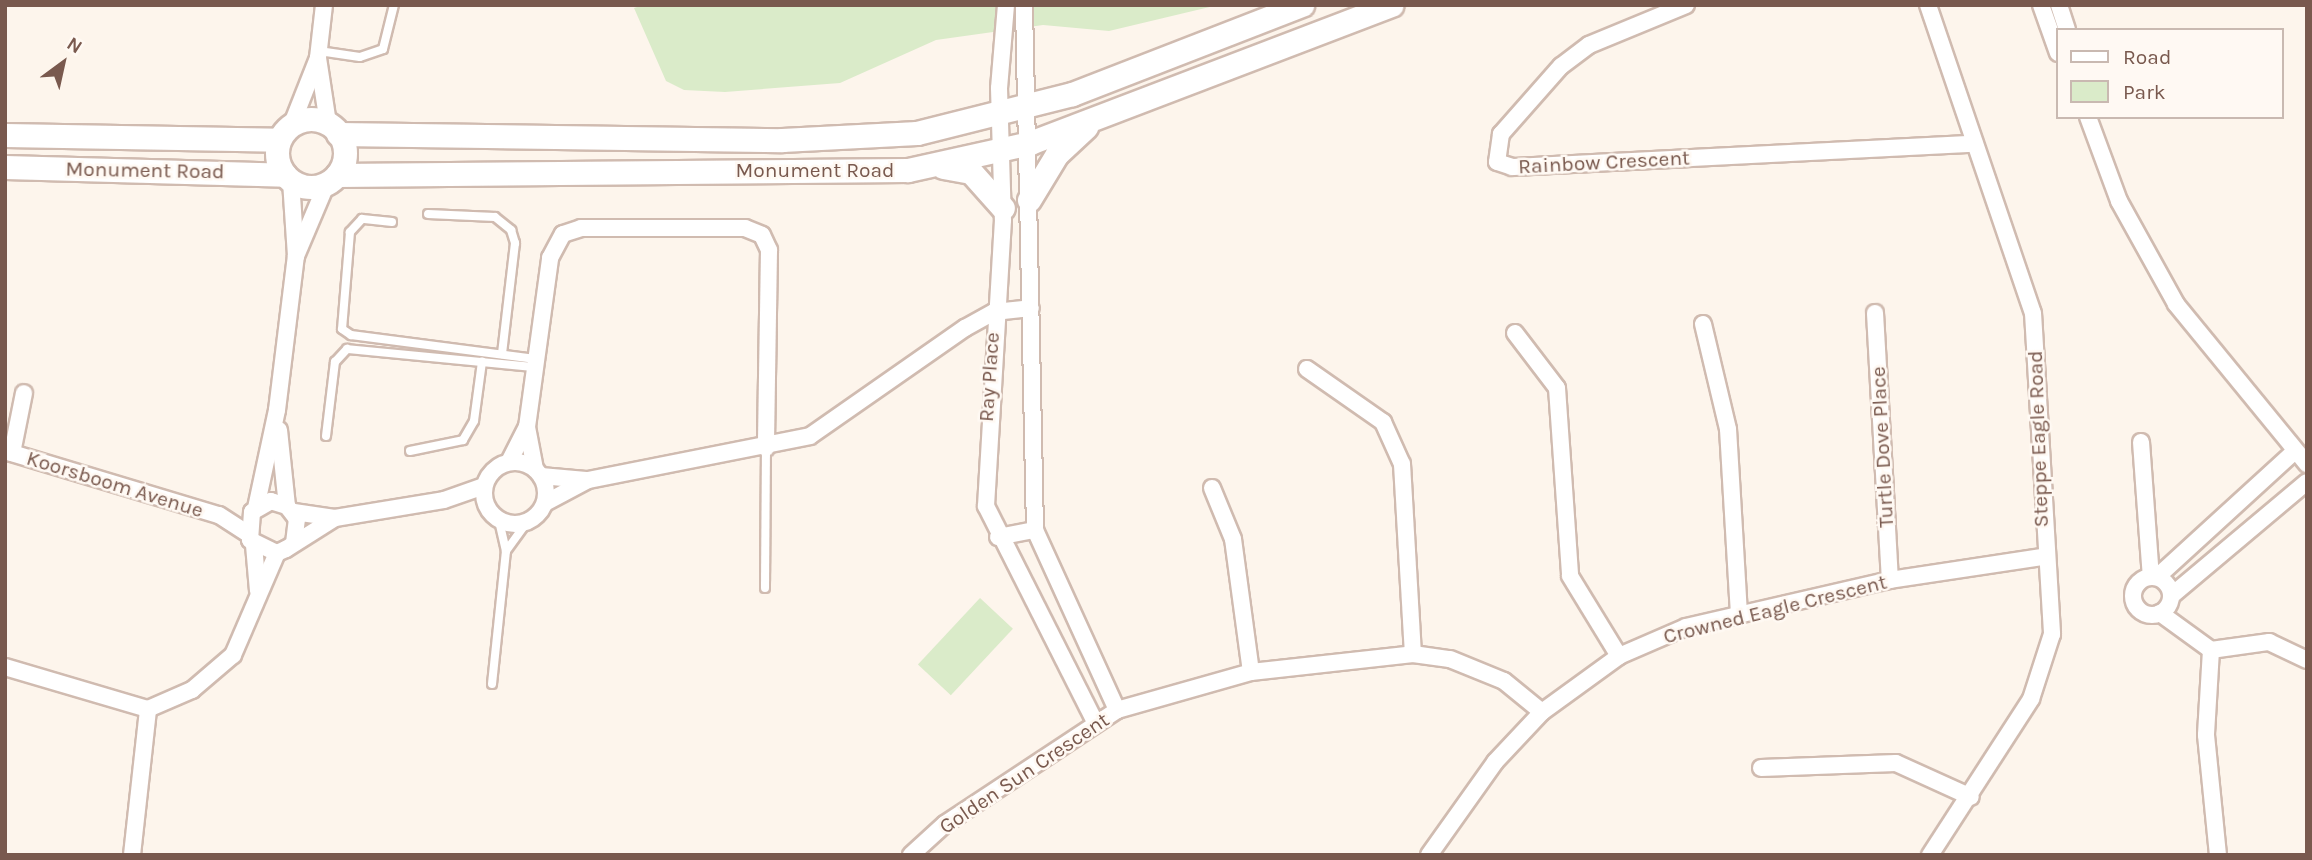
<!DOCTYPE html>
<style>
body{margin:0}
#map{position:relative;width:2312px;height:860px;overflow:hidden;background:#fdf5ec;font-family:Karla,sans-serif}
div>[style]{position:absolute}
.green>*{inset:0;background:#daebc9;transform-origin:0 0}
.roads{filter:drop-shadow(2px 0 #d0bbb0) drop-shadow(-2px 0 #d0bbb0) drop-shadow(0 2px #d0bbb0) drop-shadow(0 -2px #d0bbb0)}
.service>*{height:8px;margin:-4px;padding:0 4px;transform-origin:4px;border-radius:4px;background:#fff}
.minor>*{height:16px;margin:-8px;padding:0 8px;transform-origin:8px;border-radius:8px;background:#fff}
.minor>.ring{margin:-8px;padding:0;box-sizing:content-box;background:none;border:16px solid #fff;border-radius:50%}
.secondary>*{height:23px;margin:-11.5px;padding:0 11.5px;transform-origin:11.5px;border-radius:11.5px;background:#fff}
.secondary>.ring{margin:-11.5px;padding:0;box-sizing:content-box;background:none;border:23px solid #fff;border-radius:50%}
span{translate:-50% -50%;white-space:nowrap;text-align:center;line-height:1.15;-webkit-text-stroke:5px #fff9f3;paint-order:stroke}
.street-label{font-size:21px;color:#79594e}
.frame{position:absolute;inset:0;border:7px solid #79594e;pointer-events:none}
.legend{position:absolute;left:2056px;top:28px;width:228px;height:91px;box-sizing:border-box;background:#fff9f3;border:2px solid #c9b9b1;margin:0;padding:9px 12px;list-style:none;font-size:21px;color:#79594e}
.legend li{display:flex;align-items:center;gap:14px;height:35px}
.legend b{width:35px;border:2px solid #c9b9b1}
.north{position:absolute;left:28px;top:28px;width:70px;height:70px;-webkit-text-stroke:5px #fff9f3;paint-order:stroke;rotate:33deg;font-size:19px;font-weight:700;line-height:28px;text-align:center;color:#79594e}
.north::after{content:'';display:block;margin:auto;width:24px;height:32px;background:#79594e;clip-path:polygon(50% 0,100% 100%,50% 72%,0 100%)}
</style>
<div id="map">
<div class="green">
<div style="clip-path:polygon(643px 5px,1218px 5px,1109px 31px,1043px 25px,936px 40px,840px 83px,725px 92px,684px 90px,666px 81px,634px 8px)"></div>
<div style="left:980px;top:598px;width:45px;height:91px;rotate:43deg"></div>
</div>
<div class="roads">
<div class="service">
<div style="left:319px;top:51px;width:41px;rotate:8.3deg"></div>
<div style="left:360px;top:57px;width:24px;rotate:-19deg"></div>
<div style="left:383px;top:49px;width:45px;rotate:-76deg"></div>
<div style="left:428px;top:214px;width:67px;rotate:2.6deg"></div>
<div style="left:495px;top:217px;width:21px;rotate:39deg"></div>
<div style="left:511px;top:230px;width:14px;rotate:73deg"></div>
<div style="left:515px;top:243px;width:112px;rotate:96.7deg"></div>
<div style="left:392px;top:222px;width:30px;rotate:-174deg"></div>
<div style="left:362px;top:219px;width:18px;rotate:133deg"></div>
<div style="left:350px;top:232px;width:97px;rotate:94.7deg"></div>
<div style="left:342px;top:329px;width:11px;rotate:34deg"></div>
<div style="left:351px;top:335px;width:186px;rotate:7.4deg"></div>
<div style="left:326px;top:436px;width:75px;rotate:-83.1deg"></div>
<div style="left:335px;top:362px;width:18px;rotate:-47deg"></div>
<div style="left:347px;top:349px;width:188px;rotate:5.5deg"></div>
<div style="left:410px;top:451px;width:54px;rotate:-11.7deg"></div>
<div style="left:463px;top:440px;width:22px;rotate:-60deg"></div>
<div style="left:474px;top:421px;width:60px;rotate:-82.3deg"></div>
<div style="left:506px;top:551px;width:34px;rotate:-54deg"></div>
<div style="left:765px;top:588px;width:140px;rotate:-89.6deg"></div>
<div style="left:492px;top:684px;width:134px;rotate:-84deg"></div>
<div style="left:506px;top:551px;width:32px;rotate:-103deg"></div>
</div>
<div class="minor">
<div style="left:324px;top:5px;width:53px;rotate:96.5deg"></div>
<div style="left:318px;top:58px;width:66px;rotate:81.3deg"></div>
<div style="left:1006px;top:5px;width:83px;rotate:94.8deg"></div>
<div style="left:999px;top:88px;width:132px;rotate:88.3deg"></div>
<div style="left:1003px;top:220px;width:287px;rotate:93.4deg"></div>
<div style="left:986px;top:506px;width:242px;rotate:63.2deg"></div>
<div style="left:1024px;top:5px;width:525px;rotate:88.8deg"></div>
<div style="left:1035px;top:530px;width:198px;rotate:65.5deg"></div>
<div style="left:1686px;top:5px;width:105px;rotate:157.6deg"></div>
<div style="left:1589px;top:45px;width:35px;rotate:143deg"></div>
<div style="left:1561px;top:66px;width:91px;rotate:131.4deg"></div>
<div style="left:1501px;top:134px;width:28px;rotate:98deg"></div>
<div style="left:1497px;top:162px;width:16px;rotate:18deg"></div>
<div style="left:1512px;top:167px;width:463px;rotate:-2.9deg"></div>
<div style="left:1928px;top:5px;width:325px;rotate:71.2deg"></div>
<div style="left:2033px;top:313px;width:322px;rotate:86.6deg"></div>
<div style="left:2052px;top:634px;width:68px;rotate:107.9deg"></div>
<div style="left:2031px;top:699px;width:186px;rotate:122.9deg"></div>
<div style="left:2041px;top:5px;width:51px;rotate:70.5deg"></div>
<div style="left:2059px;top:5px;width:26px;rotate:72deg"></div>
<div style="left:2088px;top:117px;width:90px;rotate:69.7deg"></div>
<div style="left:2119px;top:201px;width:118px;rotate:61deg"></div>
<div style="left:2176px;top:304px;width:207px;rotate:50.7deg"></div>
<div style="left:292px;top:124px;width:71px;rotate:-68.5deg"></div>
<div style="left:296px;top:256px;width:79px;rotate:-67deg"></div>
<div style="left:1875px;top:313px;width:267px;rotate:86.8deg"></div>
<div style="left:1703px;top:324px;width:108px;rotate:76.6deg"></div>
<div style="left:1728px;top:429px;width:187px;rotate:86.6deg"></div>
<div style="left:1515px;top:333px;width:69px;rotate:52.6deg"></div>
<div style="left:1557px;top:388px;width:188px;rotate:86deg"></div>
<div style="left:1570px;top:576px;width:94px;rotate:58.5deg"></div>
<div style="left:1307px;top:369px;width:93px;rotate:34.9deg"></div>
<div style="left:1383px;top:422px;width:46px;rotate:65.7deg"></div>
<div style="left:1402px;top:464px;width:190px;rotate:86.7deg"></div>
<div style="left:279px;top:430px;width:76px;rotate:84deg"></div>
<div style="left:2141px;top:442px;width:135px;rotate:85.8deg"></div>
<div style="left:5px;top:451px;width:223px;rotate:16.7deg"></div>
<div style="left:219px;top:515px;width:35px;rotate:33deg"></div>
<div style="left:12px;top:453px;width:61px;rotate:-78.7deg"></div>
<div class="ring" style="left:484px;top:462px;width:46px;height:46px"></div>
<div style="left:509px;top:462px;width:39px;rotate:-63deg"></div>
<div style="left:535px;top:469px;width:43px;rotate:-100.8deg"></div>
<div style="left:527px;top:427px;width:171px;rotate:-82.2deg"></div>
<div style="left:550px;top:258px;width:27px;rotate:-62deg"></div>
<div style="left:563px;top:234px;width:19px;rotate:-18deg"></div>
<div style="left:581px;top:228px;width:164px"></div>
<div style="left:745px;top:228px;width:18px;rotate:22deg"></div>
<div style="left:762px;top:235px;width:17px;rotate:65deg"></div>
<div style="left:769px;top:250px;width:198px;rotate:90.9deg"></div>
<div style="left:541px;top:476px;width:45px;rotate:5.1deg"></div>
<div style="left:1212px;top:488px;width:55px;rotate:67.6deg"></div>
<div style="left:1233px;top:539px;width:134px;rotate:82.3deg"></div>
<div style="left:545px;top:503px;width:49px;rotate:-28.1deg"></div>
<div style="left:588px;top:480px;width:226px;rotate:-11.2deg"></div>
<div style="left:810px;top:436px;width:189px;rotate:-34.9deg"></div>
<div style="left:965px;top:328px;width:33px;rotate:-29deg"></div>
<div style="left:994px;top:312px;width:37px;rotate:-6deg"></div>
<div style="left:256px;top:508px;width:100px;rotate:-77.9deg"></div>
<div style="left:277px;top:410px;width:155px;rotate:-83deg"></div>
<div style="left:296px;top:256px;width:76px;rotate:-93.8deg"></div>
<div style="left:294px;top:512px;width:41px;rotate:8.3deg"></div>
<div style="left:335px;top:518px;width:110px;rotate:-9.4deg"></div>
<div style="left:444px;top:500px;width:42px;rotate:-19.3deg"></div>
<div style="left:998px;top:537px;width:38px;rotate:-11deg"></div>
<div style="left:294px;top:543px;width:24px;rotate:-83deg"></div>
<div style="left:297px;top:519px;width:16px;rotate:-128deg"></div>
<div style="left:287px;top:506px;width:17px;rotate:-163deg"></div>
<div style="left:271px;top:501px;width:22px;rotate:150deg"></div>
<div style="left:252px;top:512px;width:28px;rotate:94deg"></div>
<div style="left:250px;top:540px;width:30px;rotate:26deg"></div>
<div style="left:277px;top:553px;width:10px;rotate:-24deg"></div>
<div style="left:286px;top:549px;width:58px;rotate:-32.3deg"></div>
<div style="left:254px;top:545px;width:46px;rotate:85deg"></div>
<div style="left:2157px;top:577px;width:187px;rotate:-42.4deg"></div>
<div class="ring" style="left:2133px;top:577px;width:22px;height:22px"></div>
<div style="left:2171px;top:596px;width:177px;rotate:-40deg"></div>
<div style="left:2160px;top:613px;width:63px;rotate:36deg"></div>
<div style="left:2211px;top:650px;width:59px;rotate:-7.9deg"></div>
<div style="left:2269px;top:642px;width:42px;rotate:25.3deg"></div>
<div style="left:2211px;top:650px;width:85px;rotate:93.4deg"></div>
<div style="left:2206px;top:735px;width:121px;rotate:84.3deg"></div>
<div style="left:5px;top:667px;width:149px;rotate:16.4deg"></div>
<div style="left:148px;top:709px;width:48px;rotate:-23.4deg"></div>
<div style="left:192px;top:690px;width:54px;rotate:-40.5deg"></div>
<div style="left:233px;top:655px;width:111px;rotate:-66.7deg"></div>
<div style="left:1761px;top:768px;width:135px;rotate:-2.1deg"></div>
<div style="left:1896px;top:763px;width:82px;rotate:24.4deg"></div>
<div style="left:132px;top:855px;width:147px;rotate:-83.7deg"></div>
<div style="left:911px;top:855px;width:46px;rotate:-42.4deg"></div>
<div style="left:945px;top:824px;width:206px;rotate:-33.5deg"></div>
<div style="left:1117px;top:710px;width:139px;rotate:-15.8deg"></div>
<div style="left:1251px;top:672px;width:163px;rotate:-6.3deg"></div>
<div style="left:1413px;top:654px;width:37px;rotate:8deg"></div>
<div style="left:1450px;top:659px;width:58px;rotate:22.2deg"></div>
<div style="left:1504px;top:681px;width:49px;rotate:39.2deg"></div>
<div style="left:1429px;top:855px;width:114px;rotate:-54.6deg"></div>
<div style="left:1495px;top:762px;width:69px;rotate:-46.8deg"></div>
<div style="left:1542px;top:712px;width:95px;rotate:-36deg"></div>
<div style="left:1619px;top:656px;width:73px;rotate:-23.4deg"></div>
<div style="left:1686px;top:627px;width:209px;rotate:-13deg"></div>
<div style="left:1890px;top:580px;width:154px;rotate:-8.6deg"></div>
</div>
<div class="secondary">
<div class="ring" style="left:277px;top:119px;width:45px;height:45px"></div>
<div style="left:338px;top:134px;width:444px;rotate:0.8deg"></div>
<div style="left:782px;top:140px;width:135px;rotate:-3deg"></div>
<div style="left:917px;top:133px;width:160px;rotate:-14.1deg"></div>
<div style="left:1072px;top:94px;width:247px;rotate:-21.2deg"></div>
<div style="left:5px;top:135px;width:274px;rotate:1deg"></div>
<div style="left:5px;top:167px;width:280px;rotate:1.6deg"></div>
<div style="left:943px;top:167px;width:28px;rotate:10deg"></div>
<div style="left:971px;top:172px;width:48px;rotate:48.4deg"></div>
<div style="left:337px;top:175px;width:571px;rotate:-0.5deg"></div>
<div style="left:908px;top:170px;width:125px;rotate:-12.5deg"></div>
<div style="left:1030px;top:143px;width:387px;rotate:-20.9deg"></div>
<div style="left:1029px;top:200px;width:54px;rotate:-58.7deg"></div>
<div style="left:1057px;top:154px;width:40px;rotate:-43deg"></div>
</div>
</div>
<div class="street-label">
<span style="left:1604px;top:162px;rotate:-3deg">Rainbow Crescent</span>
<span style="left:145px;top:170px;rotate:1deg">Monument Road</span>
<span style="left:815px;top:170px">Monument Road</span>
<span style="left:989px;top:377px;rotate:-86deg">Ray Place</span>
<span style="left:2038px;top:439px;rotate:-92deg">Steppe Eagle Road</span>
<span style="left:1882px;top:447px;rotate:-93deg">Turtle Dove Place</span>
<span style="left:115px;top:484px;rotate:17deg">Koorsboom Avenue</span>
<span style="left:1775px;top:609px;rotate:-14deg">Crowned Eagle Crescent</span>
<span style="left:1024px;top:773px;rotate:-34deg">Golden Sun Crescent</span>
</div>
<div class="frame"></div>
<ul class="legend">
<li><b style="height:9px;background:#fff"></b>Road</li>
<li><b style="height:19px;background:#daebc9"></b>Park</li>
</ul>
<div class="north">N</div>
</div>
